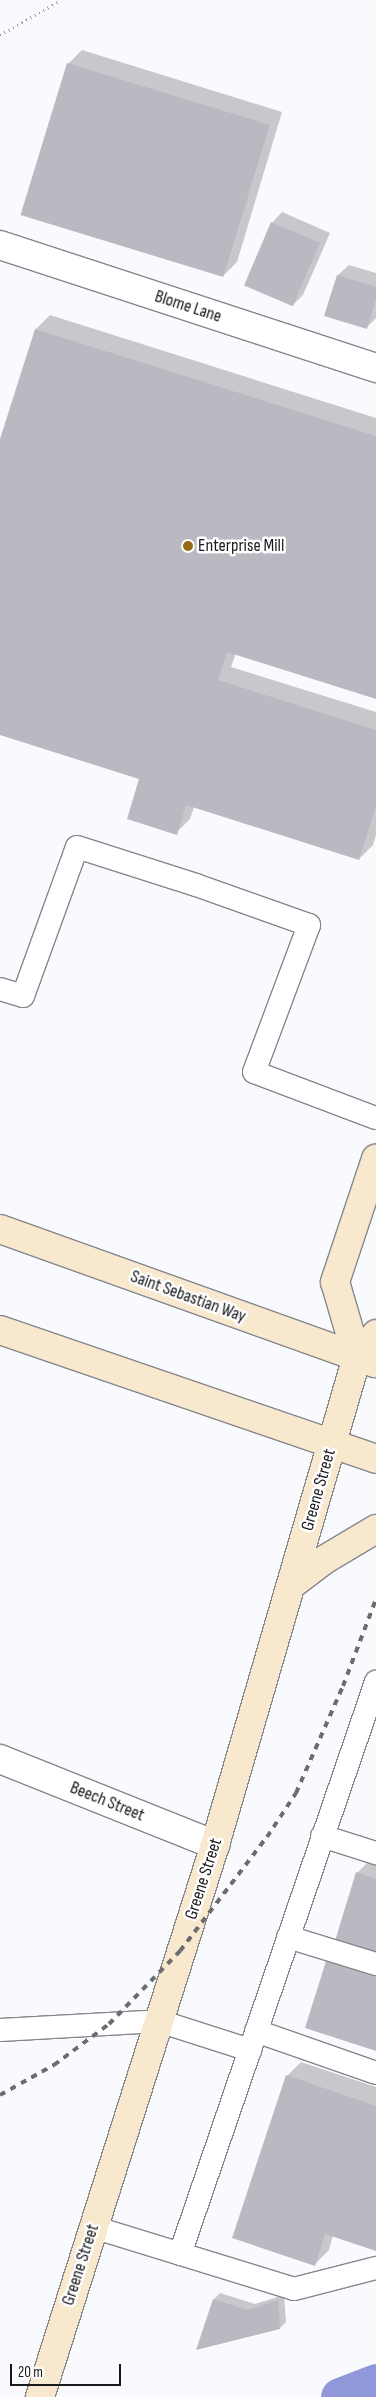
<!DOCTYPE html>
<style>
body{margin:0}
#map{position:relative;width:376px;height:2397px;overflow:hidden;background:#f9fafe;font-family:"Sofia Sans Condensed",sans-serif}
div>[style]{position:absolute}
.shadow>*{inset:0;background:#0003}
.canal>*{height:39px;margin:-19.5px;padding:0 19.5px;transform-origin:19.5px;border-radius:19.5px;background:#9198d9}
.building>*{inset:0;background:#b9bac1;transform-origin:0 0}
.path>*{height:3px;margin-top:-1.5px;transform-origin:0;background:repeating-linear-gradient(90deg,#96979a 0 1px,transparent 0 5px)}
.roads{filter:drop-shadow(1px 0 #86878d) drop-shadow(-1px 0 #86878d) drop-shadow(0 1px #86878d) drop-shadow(0 -1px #86878d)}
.lane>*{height:22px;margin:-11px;padding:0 11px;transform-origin:11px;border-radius:11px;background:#fff}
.street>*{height:28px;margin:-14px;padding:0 14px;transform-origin:14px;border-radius:14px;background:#fff}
.secondary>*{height:28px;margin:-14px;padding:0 14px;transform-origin:14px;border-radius:14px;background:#f8e8ce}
.rail>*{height:4px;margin-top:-2px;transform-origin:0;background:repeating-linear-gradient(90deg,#6b6c6e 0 6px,transparent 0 12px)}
.dots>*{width:14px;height:14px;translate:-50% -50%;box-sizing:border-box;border:2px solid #fff;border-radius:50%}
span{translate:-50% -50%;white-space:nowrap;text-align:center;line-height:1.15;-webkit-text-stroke:5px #fff;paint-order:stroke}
.street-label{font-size:18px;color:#191a1c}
.poi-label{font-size:18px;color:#191a1c}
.left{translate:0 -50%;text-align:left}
.scale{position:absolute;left:10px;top:2364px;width:111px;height:22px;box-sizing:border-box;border:2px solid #191a1c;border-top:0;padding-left:6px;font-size:15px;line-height:18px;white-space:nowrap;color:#191a1c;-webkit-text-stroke:4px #fff;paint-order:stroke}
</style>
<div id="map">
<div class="shadow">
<div style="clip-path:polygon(82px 50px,282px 112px,237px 262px,223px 276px,68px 64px)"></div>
<div style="clip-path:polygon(282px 212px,330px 233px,303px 295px,293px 305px,272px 223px)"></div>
<div style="clip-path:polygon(349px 265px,376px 273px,376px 318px,366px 328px,326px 315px,338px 275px)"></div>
<div style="clip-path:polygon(50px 315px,376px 418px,376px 697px,236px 653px,231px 667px,376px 712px,376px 835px,373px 845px,359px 859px,194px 807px,190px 819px,176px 833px,140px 778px,0 734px,0 443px,36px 329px)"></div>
<div style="clip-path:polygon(371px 1859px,376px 1860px,376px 1952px,357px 1873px)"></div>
<div style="clip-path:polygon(341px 1948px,376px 1959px,376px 2050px,327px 1962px)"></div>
<div style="clip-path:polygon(301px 2062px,376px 2087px,376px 2250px,333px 2235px,329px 2250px,315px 2264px,287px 2076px)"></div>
<div style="clip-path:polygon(220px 2293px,255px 2304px,284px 2295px,286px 2322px,280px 2328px,198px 2349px,214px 2299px)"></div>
</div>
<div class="canal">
<div style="left:340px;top:2397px;width:39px;rotate:-21deg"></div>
</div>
<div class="building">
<div style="left:67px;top:63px;width:212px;height:159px;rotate:17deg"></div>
<div style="left:271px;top:222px;width:53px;height:69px;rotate:23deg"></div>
<div style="clip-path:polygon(337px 275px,376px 287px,376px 299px,367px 329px,324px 316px)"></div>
<div style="clip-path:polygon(35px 329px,376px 436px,376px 699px,227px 652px,218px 680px,376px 730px,376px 806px,359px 860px,186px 805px,177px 835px,127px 819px,139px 779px,0 735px,0 439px)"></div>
<div style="clip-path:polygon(356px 1872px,376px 1879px,376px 1953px,335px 1941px)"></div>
<div style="clip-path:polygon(326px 1961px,376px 1977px,376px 2051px,305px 2028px)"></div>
<div style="clip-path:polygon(286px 2075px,376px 2106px,376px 2251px,325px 2234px,315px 2266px,232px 2238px)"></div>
<div style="clip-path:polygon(213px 2299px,248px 2310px,278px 2300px,280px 2329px,196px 2350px)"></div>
</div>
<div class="path">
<div style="left:0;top:35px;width:70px;rotate:-29.8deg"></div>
</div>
<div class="roads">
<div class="lane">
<div style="left:0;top:989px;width:24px;rotate:17deg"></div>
<div style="left:23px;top:996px;width:158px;rotate:-70.1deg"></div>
<div style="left:77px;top:847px;width:125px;rotate:17.7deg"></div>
<div style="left:196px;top:885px;width:120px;rotate:19.5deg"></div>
<div style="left:309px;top:925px;width:157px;rotate:110.5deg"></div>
<div style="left:254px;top:1072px;width:130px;rotate:20.7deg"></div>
<div style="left:322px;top:1836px;width:57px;rotate:17.5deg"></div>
<div style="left:288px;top:1937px;width:92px;rotate:17.1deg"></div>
<div style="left:0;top:2030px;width:159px;rotate:-3.2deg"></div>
<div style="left:159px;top:2021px;width:96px;rotate:17.7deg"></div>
<div style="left:256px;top:2031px;width:127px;rotate:19.3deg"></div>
<div style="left:93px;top:2227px;width:210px;rotate:17.1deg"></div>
<div style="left:294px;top:2289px;width:85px;rotate:-14.4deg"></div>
<div style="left:180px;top:2254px;width:605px;rotate:-71.09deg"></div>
</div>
<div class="street">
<div style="left:0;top:245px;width:396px;rotate:18.1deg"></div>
<div style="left:0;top:1759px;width:232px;rotate:21.8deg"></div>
</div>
<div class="secondary">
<div style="left:0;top:1229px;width:398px;rotate:19.7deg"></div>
<div style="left:0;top:1330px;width:398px;rotate:18.9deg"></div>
<div style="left:357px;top:1357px;width:78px;rotate:-106.3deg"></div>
<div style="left:335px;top:1282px;width:130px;rotate:-71.6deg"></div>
<div style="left:291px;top:1585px;width:41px;rotate:-37.1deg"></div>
<div style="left:324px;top:1560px;width:61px;rotate:-30.8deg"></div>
<div style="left:40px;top:2397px;width:579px;rotate:-72.41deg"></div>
<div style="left:215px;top:1845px;width:508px;rotate:-73.78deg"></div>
<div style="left:357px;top:1357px;width:30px;rotate:-50deg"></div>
</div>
</div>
<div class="rail">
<div style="left:0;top:2095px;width:62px;rotate:-29.1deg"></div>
<div style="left:54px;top:2065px;width:69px;rotate:-36.7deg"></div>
<div style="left:109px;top:2024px;width:102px;rotate:-45.8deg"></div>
<div style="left:180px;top:1951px;width:143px;rotate:-52.7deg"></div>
<div style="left:267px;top:1837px;width:53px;rotate:-56.6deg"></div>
<div style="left:296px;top:1793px;width:117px;rotate:-66.3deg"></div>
<div style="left:343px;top:1686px;width:93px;rotate:-69.2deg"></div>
</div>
<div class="dots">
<div style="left:188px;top:546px;background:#966b17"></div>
</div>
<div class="street-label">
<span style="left:188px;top:307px;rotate:18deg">Blome Lane</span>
<span style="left:188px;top:1297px;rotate:20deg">Saint Sebastian Way</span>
<span style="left:319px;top:1490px;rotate:-74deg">Greene Street</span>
<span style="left:107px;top:1802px;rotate:22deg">Beech Street</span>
<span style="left:204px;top:1879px;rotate:-72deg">Greene Street</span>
<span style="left:81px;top:2265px;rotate:-72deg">Greene Street</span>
</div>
<div class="poi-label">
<span class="left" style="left:198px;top:546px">Enterprise Mill</span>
</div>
<div class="scale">20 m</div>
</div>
